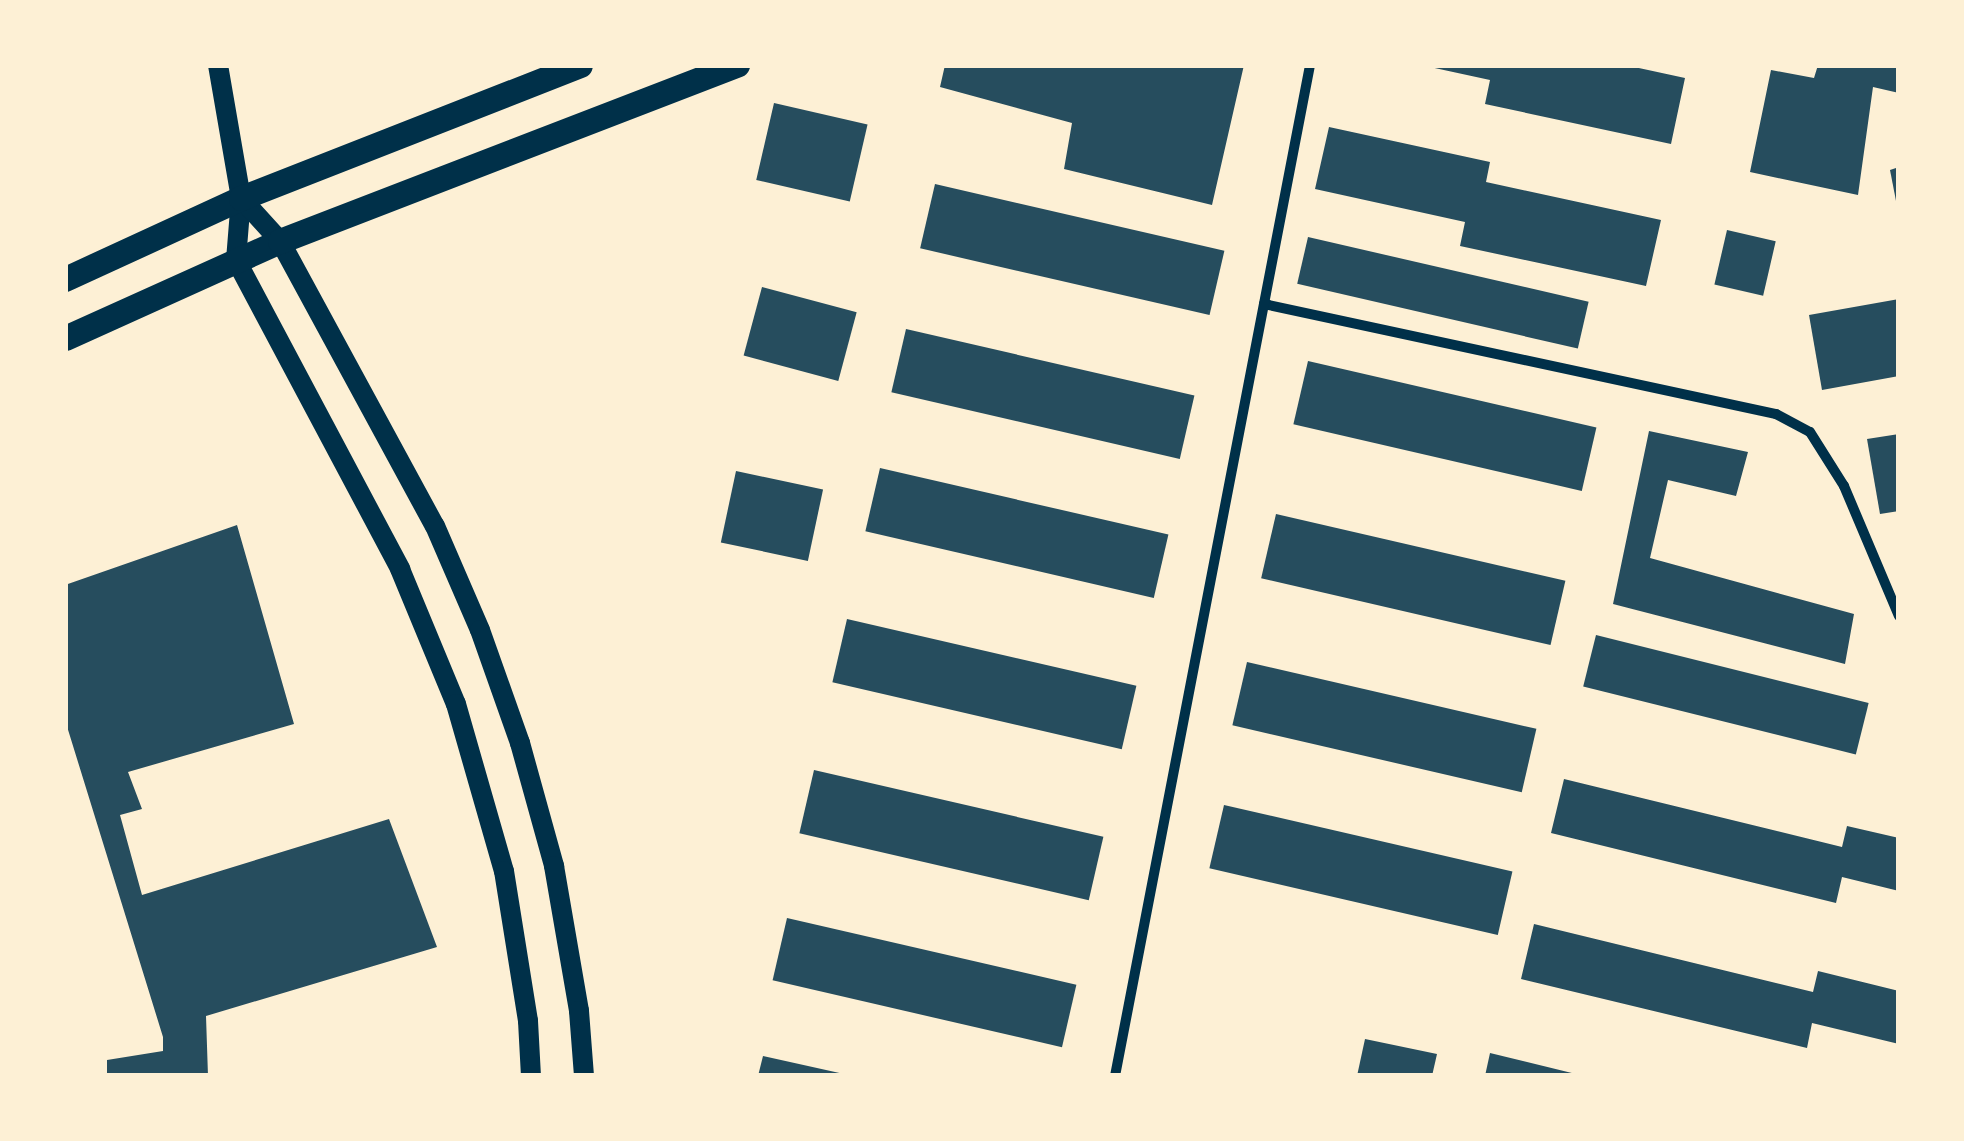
<!DOCTYPE html>
<style>
body{margin:0}
#map{position:relative;width:1964px;height:1141px;overflow:hidden;background:#fdf0d5;font-family:Figtree,sans-serif}
div>[style]{position:absolute}
.building>*{inset:0;background:#264d5e;transform-origin:0 0}
.minor>*{height:10px;margin:-5px;padding:0 5px;transform-origin:5px;border-radius:5px;background:#003049}
.secondary>*{height:20px;margin:-10px;padding:0 10px;transform-origin:10px;border-radius:10px;background:#003049}
.primary>*{height:25px;margin:-12.5px;padding:0 12.5px;transform-origin:12.5px;border-radius:12.5px;background:#003049}
span{translate:-50% -50%;white-space:nowrap;text-align:center;line-height:1.15;-webkit-text-stroke:9px #fdf0d5;paint-order:stroke}
.frame{position:absolute;inset:0;border:68px solid #fdf0d5;pointer-events:none}
</style>
<div id="map">
<div class="building">
<div style="clip-path:polygon(945px 65px,1244px 65px,1212px 205px,1064px 169px,1072px 123px,940px 87px)"></div>
<div style="clip-path:polygon(1625px 65px,1685px 78px,1671px 144px,1485px 104px,1490px 80px,1430px 67px)"></div>
<div style="clip-path:polygon(1818px 65px,1899px 65px,1899px 93px,1873px 87px,1858px 195px,1750px 172px,1771px 70px,1814px 78px)"></div>
<div style="left:774px;top:103px;width:96px;height:79px;rotate:13deg"></div>
<div style="clip-path:polygon(1329px 127px,1490px 162px,1486px 182px,1661px 220px,1646px 286px,1460px 246px,1465px 222px,1315px 189px)"></div>
<div style="clip-path:polygon(1899px 167px,1899px 206px,1897px 206px,1890px 170px)"></div>
<div style="left:935px;top:184px;width:297px;height:66px;rotate:13deg"></div>
<div style="left:1727px;top:230px;width:50px;height:56px;rotate:13deg"></div>
<div style="left:1308px;top:237px;width:288px;height:48px;rotate:13deg"></div>
<div style="left:762px;top:287px;width:98px;height:71px;rotate:15deg"></div>
<div style="clip-path:polygon(1899px 299px,1899px 376px,1822px 390px,1809px 315px)"></div>
<div style="left:906px;top:329px;width:296px;height:65px;rotate:13deg"></div>
<div style="left:1308px;top:361px;width:296px;height:65px;rotate:13deg"></div>
<div style="clip-path:polygon(1649px 431px,1748px 452px,1736px 496px,1668px 480px,1650px 558px,1854px 614px,1845px 664px,1613px 604px)"></div>
<div style="clip-path:polygon(1899px 434px,1899px 511px,1880px 514px,1867px 439px)"></div>
<div style="left:880px;top:468px;width:296px;height:65px;rotate:13deg"></div>
<div style="left:736px;top:471px;width:89px;height:73px;rotate:12deg"></div>
<div style="left:1276px;top:514px;width:297px;height:66px;rotate:13deg"></div>
<div style="clip-path:polygon(237px 525px,294px 724px,128px 772px,142px 809px,120px 815px,142px 895px,389px 819px,437px 947px,206px 1016px,208px 1076px,107px 1076px,107px 1060px,163px 1051px,163px 1037px,65px 720px,65px 585px)"></div>
<div style="left:847px;top:619px;width:297px;height:65px;rotate:13deg"></div>
<div style="left:1596px;top:635px;width:281px;height:53px;rotate:14deg"></div>
<div style="left:1247px;top:662px;width:297px;height:65px;rotate:13deg"></div>
<div style="left:814px;top:770px;width:297px;height:65px;rotate:13deg"></div>
<div style="clip-path:polygon(1564px 779px,1842px 847px,1847px 826px,1899px 838px,1899px 891px,1842px 877px,1836px 903px,1551px 833px)"></div>
<div style="left:1224px;top:805px;width:296px;height:65px;rotate:13deg"></div>
<div style="left:787px;top:918px;width:297px;height:64px;rotate:13deg"></div>
<div style="clip-path:polygon(1534px 924px,1813px 992px,1818px 971px,1899px 991px,1899px 1044px,1812px 1023px,1807px 1048px,1521px 979px)"></div>
<div style="clip-path:polygon(1365px 1039px,1437px 1054px,1432px 1076px,1357px 1076px)"></div>
<div style="clip-path:polygon(1490px 1053px,1580px 1075px,1580px 1076px,1485px 1076px)"></div>
<div style="clip-path:polygon(763px 1056px,844px 1074px,844px 1076px,758px 1076px)"></div>
</div>
<div class="minor">
<div style="left:1264px;top:304px;width:524px;rotate:12.13deg"></div>
<div style="left:1776px;top:414px;width:38px;rotate:28deg"></div>
<div style="left:1810px;top:432px;width:64px;rotate:57.8deg"></div>
<div style="left:1844px;top:486px;width:141px;rotate:67.1deg"></div>
<div style="left:1115px;top:1076px;width:1030px;rotate:-79.08deg"></div>
</div>
<div class="secondary">
<div style="left:218px;top:65px;width:135px;rotate:80.2deg"></div>
<div style="left:241px;top:198px;width:62px;rotate:94.6deg"></div>
<div style="left:236px;top:260px;width:350px;rotate:62deg"></div>
<div style="left:400px;top:569px;width:146px;rotate:67.5deg"></div>
<div style="left:456px;top:704px;width:174px;rotate:74deg"></div>
<div style="left:504px;top:871px;width:152px;rotate:80.9deg"></div>
<div style="left:528px;top:1021px;width:55px;rotate:86.9deg"></div>
<div style="left:241px;top:198px;width:58px;rotate:47.8deg"></div>
<div style="left:280px;top:241px;width:324px;rotate:61.5deg"></div>
<div style="left:435px;top:526px;width:113px;rotate:66.6deg"></div>
<div style="left:480px;top:630px;width:120px;rotate:70.5deg"></div>
<div style="left:520px;top:743px;width:128px;rotate:74.5deg"></div>
<div style="left:554px;top:866px;width:147px;rotate:80.2deg"></div>
<div style="left:579px;top:1011px;width:65px;rotate:85.6deg"></div>
</div>
<div class="primary">
<div style="left:65px;top:279px;width:194px;rotate:-24.7deg"></div>
<div style="left:241px;top:198px;width:364px;rotate:-21.4deg"></div>
<div style="left:65px;top:338px;width:236px;rotate:-24.3deg"></div>
<div style="left:280px;top:241px;width:490px;rotate:-21.1deg"></div>
</div>
<div class="frame"></div>
</div>
